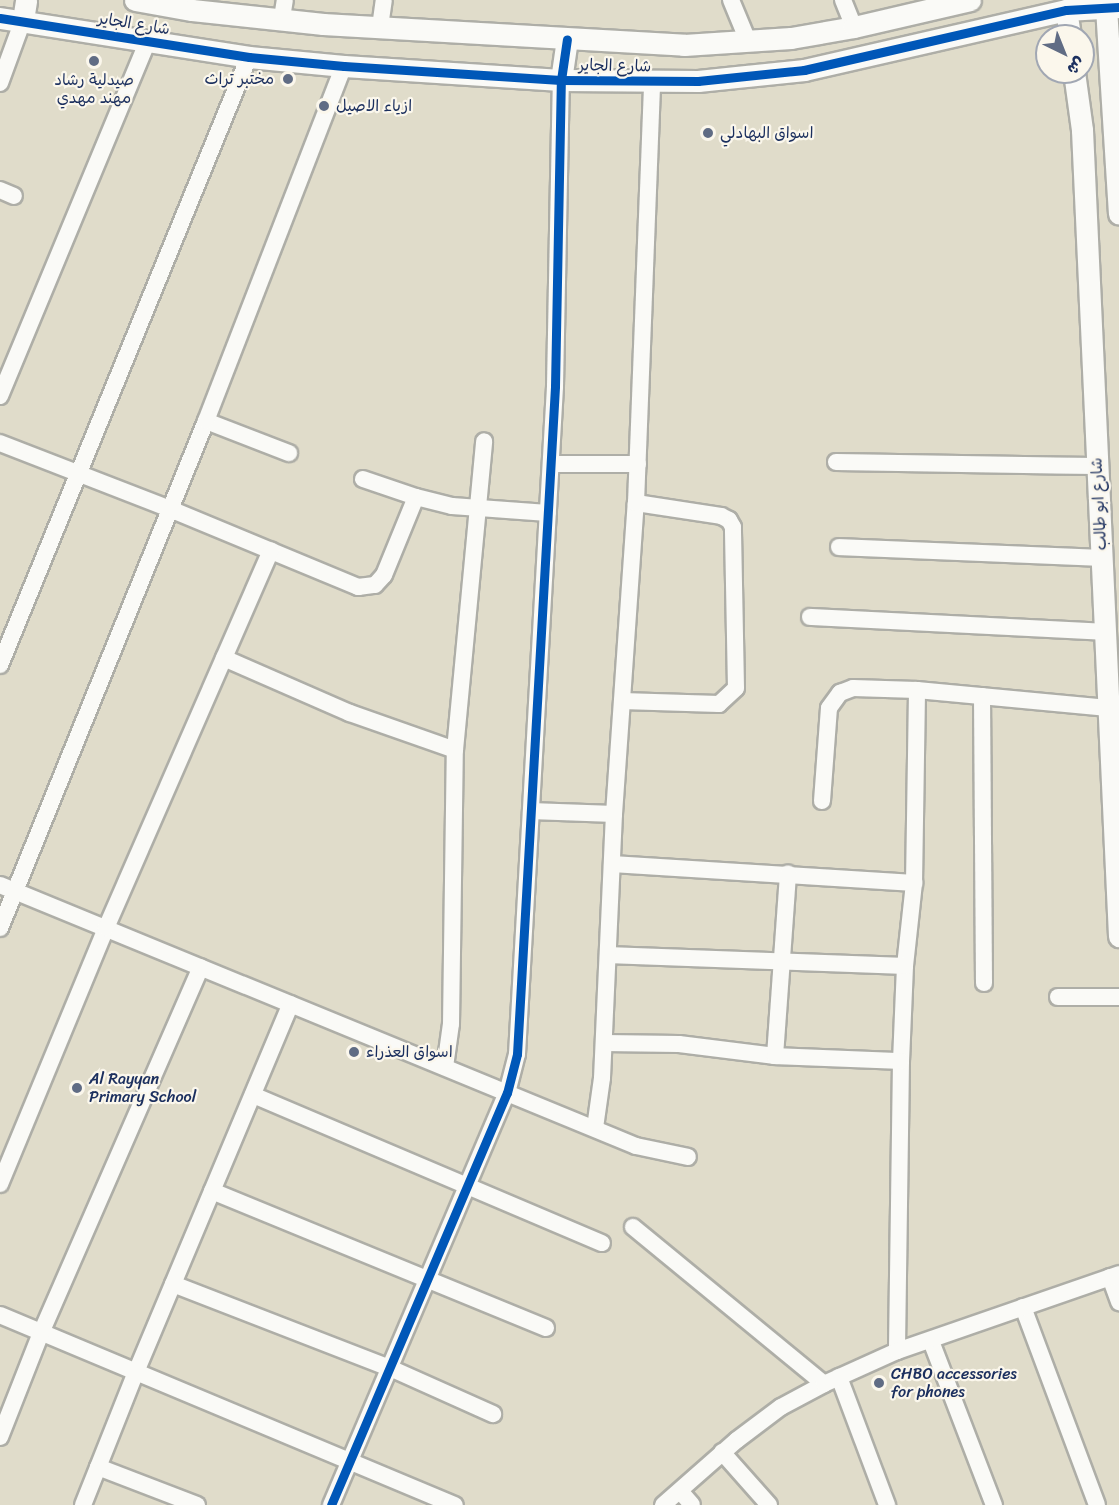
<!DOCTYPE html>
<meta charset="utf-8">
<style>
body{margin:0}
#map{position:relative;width:1119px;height:1505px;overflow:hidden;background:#e0dcca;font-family:Sriracha,"Playpen Sans Arabic",sans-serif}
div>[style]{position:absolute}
.roads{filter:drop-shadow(2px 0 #aeaea7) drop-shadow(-2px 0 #aeaea7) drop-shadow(0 2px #aeaea7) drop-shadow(0 -2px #aeaea7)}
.minor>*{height:16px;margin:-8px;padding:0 8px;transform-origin:8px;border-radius:8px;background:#fafaf7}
.tertiary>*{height:21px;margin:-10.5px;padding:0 10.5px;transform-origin:10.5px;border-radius:10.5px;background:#fafaf7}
.cycleway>*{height:9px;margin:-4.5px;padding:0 4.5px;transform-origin:4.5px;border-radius:4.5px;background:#0057b8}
.dots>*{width:16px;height:16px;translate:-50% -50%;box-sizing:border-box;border:3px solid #fbf7ec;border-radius:50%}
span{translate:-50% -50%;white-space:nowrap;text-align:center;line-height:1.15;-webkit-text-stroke:4.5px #fbf7ec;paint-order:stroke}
.street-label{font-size:16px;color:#1b2f5e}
.poi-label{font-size:16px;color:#1b2f5e}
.right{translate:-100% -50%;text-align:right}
.left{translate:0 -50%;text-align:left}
.north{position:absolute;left:1035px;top:24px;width:60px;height:60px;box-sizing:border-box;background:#fbf7ec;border:2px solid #a1a7b3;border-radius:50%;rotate:137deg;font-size:16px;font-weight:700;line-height:24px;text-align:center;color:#1b2f5e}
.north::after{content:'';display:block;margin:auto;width:21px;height:27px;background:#606c84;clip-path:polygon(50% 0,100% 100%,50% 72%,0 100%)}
</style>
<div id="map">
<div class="roads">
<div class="minor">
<div style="left:731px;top:0;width:44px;rotate:67.5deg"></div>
<div style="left:843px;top:0;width:29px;rotate:68deg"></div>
<div style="left:282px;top:18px;width:18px;rotate:-81deg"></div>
<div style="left:380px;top:27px;width:27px;rotate:-82deg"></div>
<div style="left:0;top:83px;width:67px;rotate:-69.9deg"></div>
<div style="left:0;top:190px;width:15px;rotate:23deg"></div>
<div style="left:0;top:396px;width:383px;rotate:-67.4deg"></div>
<div style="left:206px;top:421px;width:89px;rotate:21.1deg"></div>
<div style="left:0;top:443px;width:182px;rotate:21.2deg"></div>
<div style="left:170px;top:509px;width:204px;rotate:22.5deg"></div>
<div style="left:358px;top:587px;width:17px;rotate:-7deg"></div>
<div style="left:375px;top:585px;width:13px;rotate:-48deg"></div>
<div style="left:384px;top:575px;width:84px;rotate:-67.7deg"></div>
<div style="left:836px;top:462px;width:261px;rotate:0.9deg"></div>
<div style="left:551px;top:464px;width:87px"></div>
<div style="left:363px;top:479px;width:56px;rotate:18.8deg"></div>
<div style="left:416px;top:497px;width:37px;rotate:14deg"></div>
<div style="left:452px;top:506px;width:96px;rotate:4.2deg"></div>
<div style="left:839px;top:547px;width:262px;rotate:2.4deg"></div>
<div style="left:810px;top:617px;width:295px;rotate:2.9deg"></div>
<div style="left:224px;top:658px;width:137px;rotate:23.6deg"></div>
<div style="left:350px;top:713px;width:111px;rotate:19.4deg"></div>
<div style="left:0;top:665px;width:657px;rotate:-67.73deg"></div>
<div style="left:982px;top:696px;width:287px;rotate:89.6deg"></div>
<div style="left:622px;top:701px;width:97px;rotate:1.8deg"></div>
<div style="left:719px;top:704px;width:23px;rotate:-43deg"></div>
<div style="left:736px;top:688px;width:161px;rotate:-91.1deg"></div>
<div style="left:733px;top:527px;width:8px;rotate:-120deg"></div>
<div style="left:729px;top:520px;width:9px;rotate:-153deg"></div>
<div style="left:721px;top:516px;width:86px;rotate:-171.3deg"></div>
<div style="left:822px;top:801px;width:93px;rotate:-85.7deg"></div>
<div style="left:829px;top:708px;width:19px;rotate:-54deg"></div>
<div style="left:840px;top:693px;width:14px;rotate:-21deg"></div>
<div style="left:853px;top:688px;width:64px;rotate:1.8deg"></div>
<div style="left:917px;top:690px;width:192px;rotate:5.4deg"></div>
<div style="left:531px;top:811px;width:83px;rotate:2.1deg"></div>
<div style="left:612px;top:864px;width:303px;rotate:3.6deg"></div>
<div style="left:914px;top:883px;width:83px;rotate:96.2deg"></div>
<div style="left:905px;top:966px;width:95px;rotate:92.4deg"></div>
<div style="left:901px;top:1061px;width:290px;rotate:90.8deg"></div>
<div style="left:914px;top:883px;width:193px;rotate:-89.1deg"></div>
<div style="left:0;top:885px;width:687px;rotate:22.31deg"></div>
<div style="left:636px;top:1146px;width:53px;rotate:11.9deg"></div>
<div style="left:0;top:928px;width:547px;rotate:-67.89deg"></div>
<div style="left:206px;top:421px;width:381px;rotate:-68.8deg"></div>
<div style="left:608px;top:955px;width:297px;rotate:2.1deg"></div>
<div style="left:1058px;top:997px;width:61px"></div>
<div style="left:604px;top:1043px;width:75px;rotate:0.8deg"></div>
<div style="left:679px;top:1044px;width:97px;rotate:7.1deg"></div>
<div style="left:775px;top:1056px;width:126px;rotate:2.3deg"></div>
<div style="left:775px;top:1056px;width:183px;rotate:-85.9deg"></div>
<div style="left:445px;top:1067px;width:43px;rotate:-82.1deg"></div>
<div style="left:451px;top:1024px;width:274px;rotate:-89.2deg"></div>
<div style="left:455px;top:750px;width:310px;rotate:-84.6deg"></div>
<div style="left:253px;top:1095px;width:379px;rotate:23deg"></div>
<div style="left:595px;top:1128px;width:50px;rotate:-82deg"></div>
<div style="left:602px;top:1078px;width:264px;rotate:-87.4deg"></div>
<div style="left:614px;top:814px;width:312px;rotate:-86deg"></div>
<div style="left:636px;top:503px;width:422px;rotate:-87.8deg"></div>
<div style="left:0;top:1184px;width:277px;rotate:-67.5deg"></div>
<div style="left:106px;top:928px;width:412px;rotate:-66.4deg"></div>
<div style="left:212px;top:1191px;width:361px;rotate:22.3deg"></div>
<div style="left:633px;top:1227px;width:247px;rotate:39.4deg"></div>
<div style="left:1110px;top:1277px;width:27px;rotate:70deg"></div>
<div style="left:173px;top:1284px;width:233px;rotate:21.2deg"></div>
<div style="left:390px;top:1368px;width:113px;rotate:24.1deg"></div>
<div style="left:1023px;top:1307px;width:211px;rotate:69.5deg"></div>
<div style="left:0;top:1315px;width:493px;rotate:22.7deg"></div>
<div style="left:931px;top:1341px;width:176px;rotate:69deg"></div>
<div style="left:839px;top:1377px;width:137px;rotate:69.4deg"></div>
<div style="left:0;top:1437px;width:112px;rotate:-68.5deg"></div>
<div style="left:41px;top:1333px;width:399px;rotate:-66.4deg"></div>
<div style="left:722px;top:1452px;width:71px;rotate:48.4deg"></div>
<div style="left:98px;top:1467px;width:106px;rotate:21deg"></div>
<div style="left:680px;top:1491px;width:18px;rotate:49deg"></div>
<div style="left:83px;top:1505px;width:143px;rotate:-68.3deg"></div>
<div style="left:136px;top:1372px;width:399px;rotate:-67.2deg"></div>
<div style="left:331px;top:1505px;width:448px;rotate:-66.9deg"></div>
<div style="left:507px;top:1093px;width:40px;rotate:-75.6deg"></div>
<div style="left:517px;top:1054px;width:669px;rotate:-86.74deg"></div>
<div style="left:555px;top:386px;width:306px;rotate:-88.9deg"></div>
<div style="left:663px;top:1505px;width:98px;rotate:-41.3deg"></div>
<div style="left:737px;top:1440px;width:55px;rotate:-36.9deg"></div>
<div style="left:781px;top:1407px;width:49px;rotate:-28.1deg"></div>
<div style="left:824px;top:1384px;width:80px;rotate:-24.3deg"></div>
<div style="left:897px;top:1351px;width:235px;rotate:-19.1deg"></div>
</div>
<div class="tertiary">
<div style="left:135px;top:0;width:58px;rotate:10deg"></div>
<div style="left:192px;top:10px;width:132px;rotate:6.1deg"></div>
<div style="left:323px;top:24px;width:362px;rotate:3.3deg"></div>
<div style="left:684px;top:45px;width:107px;rotate:-3.7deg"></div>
<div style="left:791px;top:38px;width:64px;rotate:-9.9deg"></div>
<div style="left:854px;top:27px;width:119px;rotate:-13.1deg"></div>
<div style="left:1106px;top:7px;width:207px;rotate:86.4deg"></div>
<div style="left:1066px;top:10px;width:26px;rotate:81deg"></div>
<div style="left:0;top:18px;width:252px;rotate:8.9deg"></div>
<div style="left:249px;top:57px;width:95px;rotate:5.4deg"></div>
<div style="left:344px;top:66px;width:217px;rotate:3.7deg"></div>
<div style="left:561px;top:80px;width:137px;rotate:0.4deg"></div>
<div style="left:698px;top:81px;width:107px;rotate:-5.9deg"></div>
<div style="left:804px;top:70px;width:269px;rotate:-12.9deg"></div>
<div style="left:1066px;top:10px;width:53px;rotate:-3.2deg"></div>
<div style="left:23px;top:20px;width:20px;rotate:-81deg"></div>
<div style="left:1074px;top:72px;width:59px;rotate:82.1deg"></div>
<div style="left:1082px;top:130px;width:807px;rotate:87.37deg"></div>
<div style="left:561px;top:80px;width:41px;rotate:-81.7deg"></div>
</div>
</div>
<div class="cycleway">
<div style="left:0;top:18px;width:252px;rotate:8.9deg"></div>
<div style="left:249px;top:57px;width:95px;rotate:5.4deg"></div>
<div style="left:344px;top:66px;width:217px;rotate:3.7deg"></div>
<div style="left:561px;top:80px;width:137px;rotate:0.4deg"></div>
<div style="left:698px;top:81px;width:107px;rotate:-5.9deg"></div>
<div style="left:804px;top:70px;width:269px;rotate:-12.9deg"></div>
<div style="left:1066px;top:10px;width:53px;rotate:-3.2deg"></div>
<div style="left:331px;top:1505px;width:448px;rotate:-66.9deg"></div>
<div style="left:507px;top:1093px;width:40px;rotate:-75.6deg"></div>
<div style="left:517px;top:1054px;width:669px;rotate:-86.74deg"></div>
<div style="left:555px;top:386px;width:306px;rotate:-88.9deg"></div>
<div style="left:561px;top:80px;width:41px;rotate:-81.7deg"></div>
</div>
<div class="dots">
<div style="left:94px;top:61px;background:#606c84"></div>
<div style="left:288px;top:79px;background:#606c84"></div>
<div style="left:324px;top:106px;background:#606c84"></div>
<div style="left:708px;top:133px;background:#606c84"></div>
<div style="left:354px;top:1052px;background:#606c84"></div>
<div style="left:77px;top:1088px;background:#606c84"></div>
<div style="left:879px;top:1383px;background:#606c84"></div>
</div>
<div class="street-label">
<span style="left:134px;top:24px;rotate:9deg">شارع الجاير</span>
<span style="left:615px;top:66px;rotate:1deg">شارع الجاير</span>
<span style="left:1099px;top:504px;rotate:-93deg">شارع ابو طالب</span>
</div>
<div class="poi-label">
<span class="right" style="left:274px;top:79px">مختبر تراث</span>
<span style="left:94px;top:89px">صيدلية رشاد<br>مهند مهدي</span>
<span class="left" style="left:336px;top:106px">ازياء الاصيل</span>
<span class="left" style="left:720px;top:133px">اسواق البهادلي</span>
<span class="left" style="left:366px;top:1052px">اسواق العذراء</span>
<span class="left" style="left:89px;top:1088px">Al Rayyan<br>Primary School</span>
<span class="left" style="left:891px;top:1383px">CHBO accessories<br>for phones</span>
</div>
<div class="north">ش</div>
</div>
